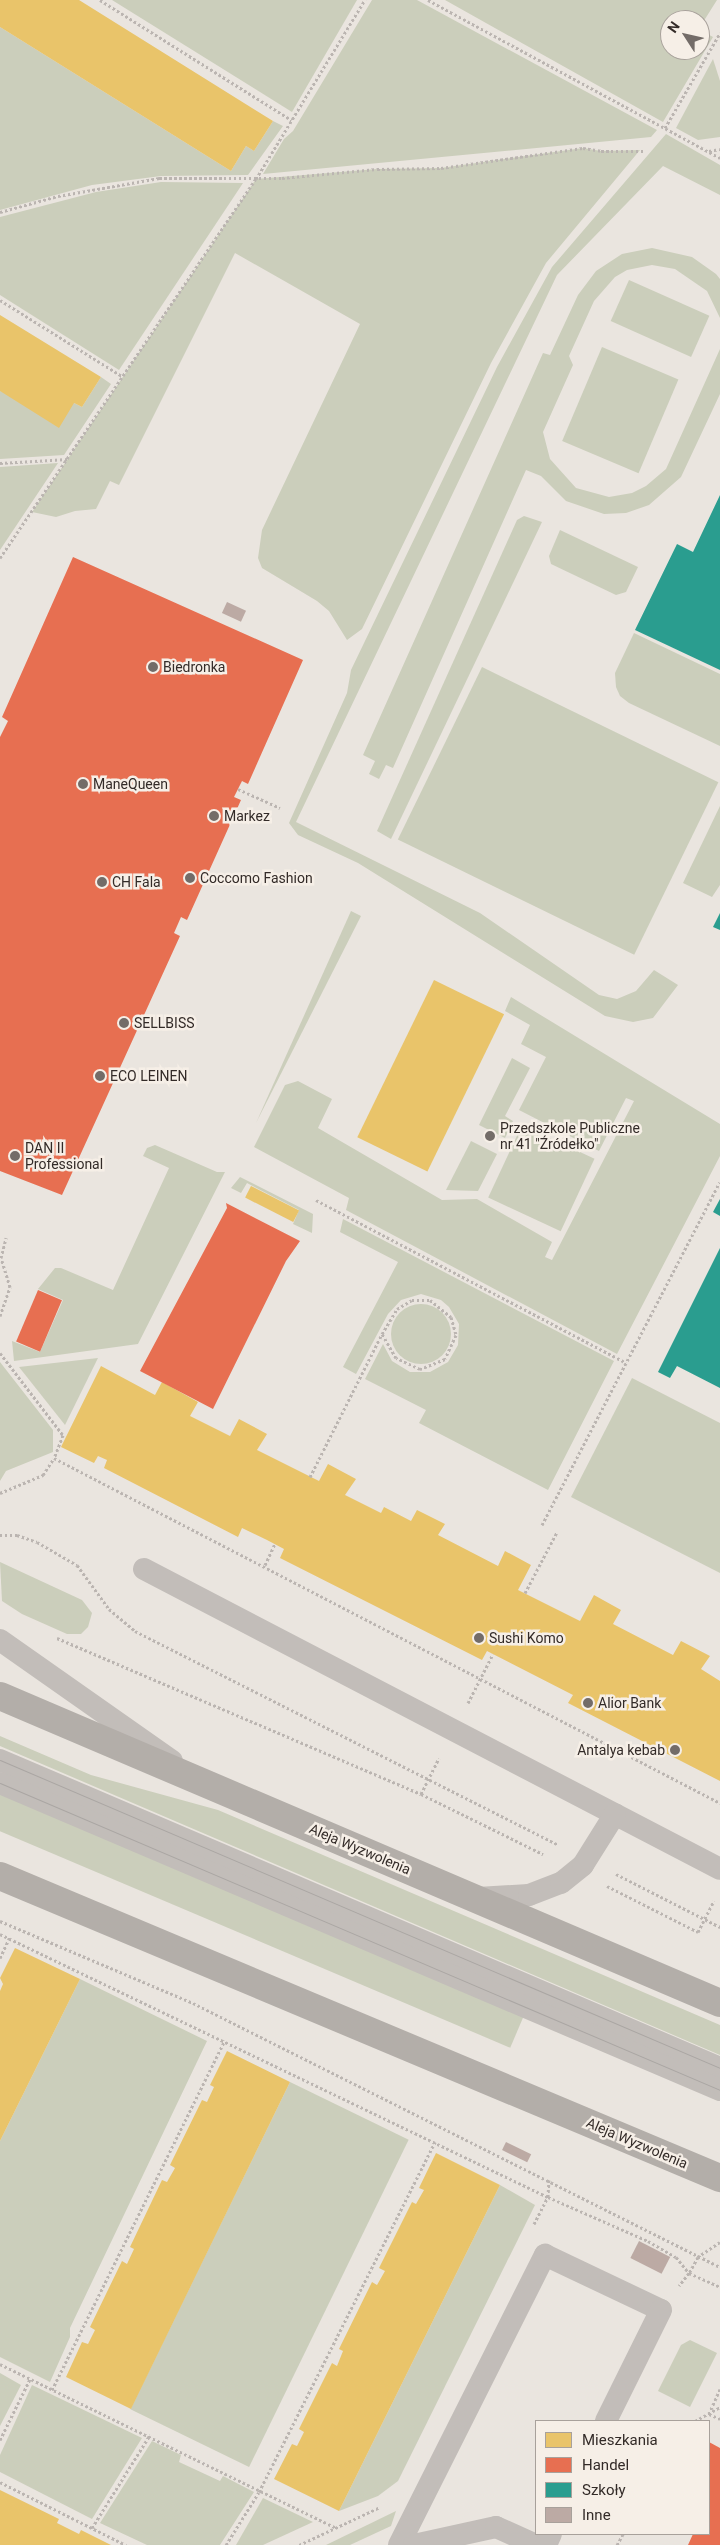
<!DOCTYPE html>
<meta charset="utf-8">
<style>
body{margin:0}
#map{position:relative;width:720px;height:2545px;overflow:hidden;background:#eae5df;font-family:Roboto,sans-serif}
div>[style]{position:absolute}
.green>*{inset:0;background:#cbcebb;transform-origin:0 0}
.round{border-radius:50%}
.homes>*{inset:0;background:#e9c46a;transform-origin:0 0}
.shops>*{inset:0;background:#e76f51;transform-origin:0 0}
.schools>*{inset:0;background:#2a9d8f}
.building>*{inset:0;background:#bcaaa4;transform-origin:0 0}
.path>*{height:3px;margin-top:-1.5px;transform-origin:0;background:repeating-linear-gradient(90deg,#bbb5b1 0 2.5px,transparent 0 5px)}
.lane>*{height:22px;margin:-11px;padding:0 11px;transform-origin:11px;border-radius:11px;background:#c2bdb9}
.secondary>*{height:28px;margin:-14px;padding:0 14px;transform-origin:14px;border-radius:14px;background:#b3aea9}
.tram>*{height:1px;margin:-0.5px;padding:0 0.5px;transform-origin:0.5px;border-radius:0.5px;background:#aaa6a3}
.dots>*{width:14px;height:14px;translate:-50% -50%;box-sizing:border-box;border:2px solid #f6efe7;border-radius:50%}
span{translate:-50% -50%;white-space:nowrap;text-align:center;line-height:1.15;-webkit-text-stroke:5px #f6efe7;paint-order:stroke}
.poi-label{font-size:14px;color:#332b28}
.left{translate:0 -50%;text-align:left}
.right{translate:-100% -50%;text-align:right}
.street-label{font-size:14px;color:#332b28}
.legend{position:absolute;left:535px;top:2420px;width:175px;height:115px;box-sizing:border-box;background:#f6efe7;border:1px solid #a8a19b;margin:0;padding:6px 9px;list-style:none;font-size:15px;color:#332b28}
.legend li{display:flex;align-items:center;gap:10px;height:25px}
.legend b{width:25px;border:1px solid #a8a19b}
.north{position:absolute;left:660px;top:10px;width:50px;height:50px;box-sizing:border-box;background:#f6efe7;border:1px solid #a8a19b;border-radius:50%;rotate:305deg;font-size:14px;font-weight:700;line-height:20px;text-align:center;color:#332b28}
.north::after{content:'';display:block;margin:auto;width:18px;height:22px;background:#736c68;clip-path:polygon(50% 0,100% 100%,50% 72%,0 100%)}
</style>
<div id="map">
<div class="green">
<div style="clip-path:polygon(112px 0,357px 0,292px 112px)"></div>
<div style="clip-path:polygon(372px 0,417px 0,657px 130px,651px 137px,263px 174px,284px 139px,293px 131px)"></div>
<div style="clip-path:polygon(445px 0,717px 0,700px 27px,700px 20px,670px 20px,670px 50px,700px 50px,700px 30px,713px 37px,663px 122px)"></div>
<div style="clip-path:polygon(0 27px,231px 171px,246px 146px,254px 151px,273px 121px,283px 126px,248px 175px,161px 176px,92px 185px,0 210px)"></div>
<div style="clip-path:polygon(713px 59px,720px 81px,720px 137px,698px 140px,676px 128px)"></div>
<div style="clip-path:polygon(666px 134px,720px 165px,720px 195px,663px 166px,557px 275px,296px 822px,480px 913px,599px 995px,617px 999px,636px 991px,654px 970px,678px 985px,653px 1018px,633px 1022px,605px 1016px,358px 863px,298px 835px,289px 823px,347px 693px,351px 670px,497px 367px,552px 267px)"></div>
<div style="clip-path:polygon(583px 148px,601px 151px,640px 150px,546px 263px,491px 363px,362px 629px,347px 640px,329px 611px,317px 601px,262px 568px,258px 558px,262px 530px,360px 324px,235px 253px,119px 485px,110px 481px,96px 509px,75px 511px,56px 517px,32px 512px,256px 179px,377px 169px,441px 168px)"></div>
<div style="clip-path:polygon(161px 182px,243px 183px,119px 370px,0 295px,0 217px,96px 192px)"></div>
<div style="clip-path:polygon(652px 248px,692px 257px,716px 274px,720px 279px,720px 318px,707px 291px,675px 269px,652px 265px,627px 270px,615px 277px,594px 301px,569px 356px,573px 365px,543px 432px,550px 459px,576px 488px,609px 497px,632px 493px,646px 486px,666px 469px,720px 349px,720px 394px,681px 477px,649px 505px,626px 513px,604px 514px,566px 501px,541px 476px,526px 470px,393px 768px,386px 765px,379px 779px,369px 774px,375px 761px,363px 755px,543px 353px,550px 355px,578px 295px,596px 271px,622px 254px)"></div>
<div style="left:629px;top:280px;width:88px;height:45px;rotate:24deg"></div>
<div style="left:602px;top:347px;width:83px;height:102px;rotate:23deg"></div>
<div style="clip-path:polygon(101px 377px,111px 384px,64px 455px,0 459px,0 391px,74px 403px,82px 407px)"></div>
<div style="clip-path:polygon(58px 463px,0 550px,0 467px)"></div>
<div style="clip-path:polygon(524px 516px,542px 522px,391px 839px,377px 831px,517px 520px)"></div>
<div style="clip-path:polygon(560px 530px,638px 567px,626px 592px,616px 595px,551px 564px,549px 556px)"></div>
<div style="clip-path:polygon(634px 633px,720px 674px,720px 746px,629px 703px,620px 696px,616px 687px,615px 673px)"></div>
<div style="left:482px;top:667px;width:263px;height:192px;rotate:26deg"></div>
<div style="clip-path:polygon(720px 806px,720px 885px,712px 897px,683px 883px)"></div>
<div style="clip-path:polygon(351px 911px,361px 916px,256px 1123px,285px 1058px)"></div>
<div style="clip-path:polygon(511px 997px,720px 1124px,720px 1156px,617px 1354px,346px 1210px,349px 1198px,254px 1147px,285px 1085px,298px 1081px,332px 1099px,318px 1128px,442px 1200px,477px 1199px,552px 1242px,545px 1257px,552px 1260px,634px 1101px,626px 1098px,599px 1151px,519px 1110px,546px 1057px,521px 1044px,530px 1025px,505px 1011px)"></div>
<div style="clip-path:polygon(512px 1058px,530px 1068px,505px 1116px,513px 1121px,505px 1138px,479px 1125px)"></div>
<div style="left:522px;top:1125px;width:80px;height:80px;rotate:25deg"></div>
<div style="clip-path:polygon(471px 1141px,497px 1154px,478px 1191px,446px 1190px)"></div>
<div style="clip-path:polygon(155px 1145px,217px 1172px,225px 1172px,138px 1344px,14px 1361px,12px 1341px,40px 1352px,63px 1300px,38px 1289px,55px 1268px,61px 1268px,113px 1290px,169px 1168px,143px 1156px,147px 1148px)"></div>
<div style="clip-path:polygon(240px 1177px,313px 1214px,312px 1233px,293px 1224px,299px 1210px,247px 1183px,241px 1193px,231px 1188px)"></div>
<div style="clip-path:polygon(343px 1219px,614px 1361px,548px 1490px,419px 1423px,426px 1410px,365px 1379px,383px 1344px,392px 1361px,410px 1372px,430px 1372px,448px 1362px,458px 1345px,459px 1324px,449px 1307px,441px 1300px,421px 1294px,401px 1300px,388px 1314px,356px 1374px,343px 1367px,398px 1262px,340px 1232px)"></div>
<div class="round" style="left:391px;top:1304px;width:60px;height:60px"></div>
<div style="clip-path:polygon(98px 1358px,65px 1425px,19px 1367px)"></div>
<div style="clip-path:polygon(0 1362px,53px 1430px,53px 1452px,6px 1471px,0 1481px)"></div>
<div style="clip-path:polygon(632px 1378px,720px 1423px,720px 1573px,571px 1497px)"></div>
<div style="clip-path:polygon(0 1562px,82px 1600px,92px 1613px,88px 1627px,81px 1634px,67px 1634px,22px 1614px,2px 1601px)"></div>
<div style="clip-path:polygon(0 1736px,91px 1775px,218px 1810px,720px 2025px,720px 2055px,0 1746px)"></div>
<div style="left:0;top:1791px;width:570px;height:37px;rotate:23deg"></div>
<div style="clip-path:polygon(80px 1979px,207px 2041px,70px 2328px,70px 2337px,50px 2382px,0 2357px,0 2141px)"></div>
<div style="left:290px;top:2082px;width:132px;height:364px;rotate:26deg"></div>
<div style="clip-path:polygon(500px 2185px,535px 2205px,398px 2481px,378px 2496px,339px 2511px)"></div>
<div style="clip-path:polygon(690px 2340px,717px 2353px,690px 2407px,658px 2391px,681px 2345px)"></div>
<div style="clip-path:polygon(0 2373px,21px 2385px,0 2426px)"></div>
<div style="clip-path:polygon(32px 2385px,142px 2438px,92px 2519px,0 2472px,0 2455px)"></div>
<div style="clip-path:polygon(152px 2441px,181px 2455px,179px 2462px,220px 2481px,223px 2476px,254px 2492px,220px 2545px,147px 2545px,100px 2523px)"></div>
<div style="clip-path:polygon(263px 2498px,313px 2522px,263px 2545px,236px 2545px)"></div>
<div style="clip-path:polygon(396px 2511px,391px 2526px,350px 2545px,326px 2545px)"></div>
</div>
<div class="homes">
<div style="clip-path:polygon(0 0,79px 0,273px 121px,254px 151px,246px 146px,231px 171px,0 27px)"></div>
<div style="clip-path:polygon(0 315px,101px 377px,82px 407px,74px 403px,59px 428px,0 391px)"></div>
<div style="left:434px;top:980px;width:78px;height:175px;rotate:26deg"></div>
<div style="left:251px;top:1186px;width:54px;height:13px;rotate:27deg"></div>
<div style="clip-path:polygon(101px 1366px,155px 1395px,162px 1382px,198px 1402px,190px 1416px,230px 1436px,239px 1419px,267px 1434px,257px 1450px,319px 1481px,328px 1464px,356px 1479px,345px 1495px,381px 1513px,384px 1507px,411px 1521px,417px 1510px,445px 1524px,438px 1535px,498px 1566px,505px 1551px,531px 1565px,518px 1590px,580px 1621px,594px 1595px,621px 1610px,613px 1624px,673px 1655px,681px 1641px,710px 1656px,701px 1669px,720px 1681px,720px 1781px,568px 1703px,573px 1695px,487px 1651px,482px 1660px,280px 1558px,284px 1549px,267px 1540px,242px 1528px,238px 1537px,104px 1468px,107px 1460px,98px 1456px,94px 1463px,61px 1447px)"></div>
<div style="clip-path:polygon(15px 1948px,80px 1979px,0 2141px,0 1991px,3px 1984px,0 1978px)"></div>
<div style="clip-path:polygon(227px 2051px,290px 2082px,131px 2409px,66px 2377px,82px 2342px,88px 2344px,95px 2330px,90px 2327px,122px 2261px,127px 2264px,134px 2249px,130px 2247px,162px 2180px,167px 2182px,175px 2168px,170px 2165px,202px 2100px,207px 2102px,214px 2087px,210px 2085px)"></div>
<div style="clip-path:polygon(436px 2153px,500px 2185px,339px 2511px,274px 2479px,292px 2444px,297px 2446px,304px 2432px,299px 2429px,332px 2363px,337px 2366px,343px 2351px,339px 2349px,372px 2282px,377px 2285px,385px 2271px,379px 2268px,412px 2202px,416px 2204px,424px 2190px,419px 2188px)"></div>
<div style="clip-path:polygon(0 2490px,59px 2519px,57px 2523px,79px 2534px,81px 2530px,111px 2545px,0 2545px)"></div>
</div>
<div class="shops">
<div style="clip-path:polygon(73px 557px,303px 660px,248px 784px,242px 781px,234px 797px,241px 800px,187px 920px,181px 917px,174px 933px,180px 936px,62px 1195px,0 1171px,0 737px,8px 721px,2px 717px)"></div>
<div style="clip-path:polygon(226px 1203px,300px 1241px,286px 1261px,213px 1409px,140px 1371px,227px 1208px)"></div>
<div style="left:38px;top:1290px;width:26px;height:56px;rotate:23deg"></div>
<div style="clip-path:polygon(709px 2442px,720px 2448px,720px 2545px,688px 2545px,693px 2534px,709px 2534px)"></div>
</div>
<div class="schools">
<div style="clip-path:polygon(720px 495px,720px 670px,635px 630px,677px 544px,693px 552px)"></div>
<div style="clip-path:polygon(720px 913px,720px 930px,713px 927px)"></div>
<div style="clip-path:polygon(720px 1199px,720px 1216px,713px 1212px)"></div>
<div style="clip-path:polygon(720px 1248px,720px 1388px,677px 1366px,670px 1378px,658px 1372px)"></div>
</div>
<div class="building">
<div style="left:227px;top:602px;width:21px;height:12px;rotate:25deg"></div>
<div style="left:506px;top:2142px;width:28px;height:9px;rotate:26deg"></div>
<div style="left:639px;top:2241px;width:35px;height:19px;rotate:27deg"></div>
</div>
<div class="path">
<div style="left:100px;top:0;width:226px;rotate:32.1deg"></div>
<div style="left:428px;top:0;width:332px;rotate:28.4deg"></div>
<div style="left:665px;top:128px;width:110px;rotate:-59.9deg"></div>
<div style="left:709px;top:151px;width:11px;rotate:-10deg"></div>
<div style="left:0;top:212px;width:60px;rotate:-15.4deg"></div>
<div style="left:58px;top:196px;width:103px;rotate:-10.1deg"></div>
<div style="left:159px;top:178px;width:123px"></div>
<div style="left:282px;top:178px;width:95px;rotate:-5.4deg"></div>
<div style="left:377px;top:169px;width:64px;rotate:-0.9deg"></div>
<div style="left:441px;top:168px;width:143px;rotate:-8deg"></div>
<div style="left:583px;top:148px;width:18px;rotate:9deg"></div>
<div style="left:601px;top:151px;width:44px"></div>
<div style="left:0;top:300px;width:145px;rotate:32deg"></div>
<div style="left:0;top:463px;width:68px;rotate:-3.4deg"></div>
<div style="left:0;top:558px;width:457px;rotate:-56deg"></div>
<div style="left:256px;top:179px;width:210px;rotate:-58.7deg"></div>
<div style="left:238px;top:789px;width:46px;rotate:24.3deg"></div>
<div style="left:316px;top:1200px;width:350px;rotate:27.7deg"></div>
<div style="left:0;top:1316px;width:31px;rotate:-71deg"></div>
<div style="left:10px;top:1287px;width:30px;rotate:-107deg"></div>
<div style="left:1px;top:1258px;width:21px;rotate:-76deg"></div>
<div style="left:0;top:1353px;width:103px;rotate:52.5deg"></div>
<div style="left:63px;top:1435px;width:25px;rotate:111deg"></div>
<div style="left:54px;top:1458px;width:750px;rotate:27.38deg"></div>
<div style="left:310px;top:1477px;width:160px;rotate:-63.3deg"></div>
<div style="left:382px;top:1334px;width:29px;rotate:-59deg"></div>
<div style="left:397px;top:1309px;width:17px;rotate:-31deg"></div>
<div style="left:412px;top:1300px;width:18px"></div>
<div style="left:430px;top:1300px;width:27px;rotate:39deg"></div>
<div style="left:451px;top:1317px;width:19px;rotate:74deg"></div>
<div style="left:456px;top:1335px;width:26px;rotate:115deg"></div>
<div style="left:445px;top:1359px;width:27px;rotate:158deg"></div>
<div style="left:420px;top:1369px;width:26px;rotate:-155deg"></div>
<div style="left:396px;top:1358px;width:28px;rotate:-120deg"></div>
<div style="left:0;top:1493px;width:47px;rotate:-22.7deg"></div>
<div style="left:43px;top:1475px;width:20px;rotate:-57deg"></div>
<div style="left:542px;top:1525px;width:386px;rotate:-62.6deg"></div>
<div style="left:0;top:1535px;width:17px"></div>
<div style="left:17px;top:1535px;width:21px;rotate:19deg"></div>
<div style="left:37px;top:1542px;width:46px;rotate:29.9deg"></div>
<div style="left:77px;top:1565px;width:54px;rotate:54deg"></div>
<div style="left:109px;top:1609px;width:34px;rotate:40deg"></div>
<div style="left:135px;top:1631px;width:473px;rotate:26.8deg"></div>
<div style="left:265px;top:1565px;width:23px;rotate:-65deg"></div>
<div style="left:525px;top:1593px;width:69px;rotate:-62.3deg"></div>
<div style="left:57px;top:1638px;width:396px;rotate:23.2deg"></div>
<div style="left:421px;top:1794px;width:40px;rotate:-63.4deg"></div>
<div style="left:468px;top:1703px;width:55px;rotate:-63deg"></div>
<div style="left:421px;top:1794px;width:136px;rotate:26.2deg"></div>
<div style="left:616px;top:1874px;width:117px;rotate:27deg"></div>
<div style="left:607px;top:1886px;width:102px;rotate:26.8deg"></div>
<div style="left:698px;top:1932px;width:35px;rotate:-63deg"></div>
<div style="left:0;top:1921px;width:210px;rotate:23deg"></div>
<div style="left:193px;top:2003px;width:589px;rotate:26.61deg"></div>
<div style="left:0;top:1934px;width:608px;rotate:25.64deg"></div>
<div style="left:548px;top:2197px;width:109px;rotate:23.7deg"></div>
<div style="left:648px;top:2241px;width:32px;rotate:30deg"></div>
<div style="left:676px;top:2257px;width:21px;rotate:51deg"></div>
<div style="left:689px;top:2273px;width:16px;rotate:128deg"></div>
<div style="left:0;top:1958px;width:23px;rotate:-65deg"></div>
<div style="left:534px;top:2224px;width:30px;rotate:-63deg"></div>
<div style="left:548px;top:2197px;width:17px;rotate:-87deg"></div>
<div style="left:720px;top:2242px;width:27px;rotate:146deg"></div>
<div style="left:698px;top:2257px;width:18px;rotate:119deg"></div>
<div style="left:689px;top:2273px;width:34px;rotate:24deg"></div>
<div style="left:0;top:2364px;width:374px;rotate:26deg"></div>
<div style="left:720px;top:2389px;width:27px;rotate:114deg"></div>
<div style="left:709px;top:2414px;width:12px;rotate:24deg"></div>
<div style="left:52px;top:2390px;width:390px;rotate:-63.7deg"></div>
<div style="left:695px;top:2421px;width:29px;rotate:-29deg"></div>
<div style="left:0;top:2440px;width:68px;rotate:-63.8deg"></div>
<div style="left:0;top:2482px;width:141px;rotate:26.6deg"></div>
<div style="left:92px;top:2528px;width:110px;rotate:-58.1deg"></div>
<div style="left:226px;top:2545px;width:62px;rotate:-58.1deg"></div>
<div style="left:259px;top:2492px;width:392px;rotate:-63.3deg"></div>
<div style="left:299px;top:2545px;width:89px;rotate:-25.1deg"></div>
<div style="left:617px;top:2545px;width:13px;rotate:-61deg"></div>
</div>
<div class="lane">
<div style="left:144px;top:1569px;width:649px;rotate:27.51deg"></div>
<div style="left:0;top:1640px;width:210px;rotate:35.1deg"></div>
<div style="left:0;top:1760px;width:783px;rotate:23.16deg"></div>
<div style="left:0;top:1783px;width:783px;rotate:23.09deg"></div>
<div style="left:478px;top:1898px;width:51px;rotate:-3.4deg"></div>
<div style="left:529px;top:1895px;width:34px;rotate:-21deg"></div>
<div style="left:561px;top:1883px;width:28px;rotate:-39deg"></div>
<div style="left:583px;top:1865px;width:60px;rotate:-57.9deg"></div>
<div style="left:399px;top:2545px;width:325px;rotate:-63.3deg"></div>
<div style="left:545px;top:2255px;width:128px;rotate:25.4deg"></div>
<div style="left:661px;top:2310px;width:124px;rotate:116.4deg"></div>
<div style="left:414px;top:2545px;width:84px;rotate:-12.4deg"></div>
<div style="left:496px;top:2527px;width:44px;rotate:24.2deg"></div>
<div style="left:546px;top:2545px;width:12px;rotate:-66deg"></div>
</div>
<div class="secondary">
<div style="left:0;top:1696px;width:783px;rotate:23.09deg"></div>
<div style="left:0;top:1876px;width:781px;rotate:22.76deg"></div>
</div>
<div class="tram">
<div style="left:0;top:1760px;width:783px;rotate:23.16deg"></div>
<div style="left:0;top:1783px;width:783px;rotate:23.09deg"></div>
</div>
<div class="dots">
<div style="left:153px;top:667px;background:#736c68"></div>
<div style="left:83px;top:784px;background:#736c68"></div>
<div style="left:214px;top:816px;background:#736c68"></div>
<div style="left:190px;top:878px;background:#736c68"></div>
<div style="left:102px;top:882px;background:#736c68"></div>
<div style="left:124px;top:1023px;background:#736c68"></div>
<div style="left:100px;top:1076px;background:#736c68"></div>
<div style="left:490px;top:1136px;background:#736c68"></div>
<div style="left:15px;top:1156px;background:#736c68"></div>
<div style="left:479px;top:1638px;background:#736c68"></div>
<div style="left:588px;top:1703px;background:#736c68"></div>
<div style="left:675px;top:1750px;background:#736c68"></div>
</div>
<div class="poi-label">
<span class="left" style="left:163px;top:667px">Biedronka</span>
<span class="left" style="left:93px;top:784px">ManeQueen</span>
<span class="left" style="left:224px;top:816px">Markez</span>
<span class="left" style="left:200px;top:878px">Coccomo Fashion</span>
<span class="left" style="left:112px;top:882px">CH Fala</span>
<span class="left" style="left:134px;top:1023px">SELLBISS</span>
<span class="left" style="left:110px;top:1076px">ECO LEINEN</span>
<span class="left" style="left:500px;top:1136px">Przedszkole Publiczne<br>nr 41 "Źródełko"</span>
<span class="left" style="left:25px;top:1156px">DAN II<br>Professional</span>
<span class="left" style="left:489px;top:1638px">Sushi Komo</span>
<span class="left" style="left:598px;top:1703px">Alior Bank</span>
<span class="right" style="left:665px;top:1750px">Antalya kebab</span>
</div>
<div class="street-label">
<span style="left:360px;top:1849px;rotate:23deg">Aleja Wyzwolenia</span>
<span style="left:637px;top:2143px;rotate:23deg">Aleja Wyzwolenia</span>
</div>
<ul class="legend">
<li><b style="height:14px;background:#e9c46a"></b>Mieszkania</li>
<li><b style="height:14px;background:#e76f51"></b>Handel</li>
<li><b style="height:14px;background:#2a9d8f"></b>Szkoły</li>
<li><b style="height:14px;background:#bcaaa4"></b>Inne</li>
</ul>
<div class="north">N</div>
</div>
